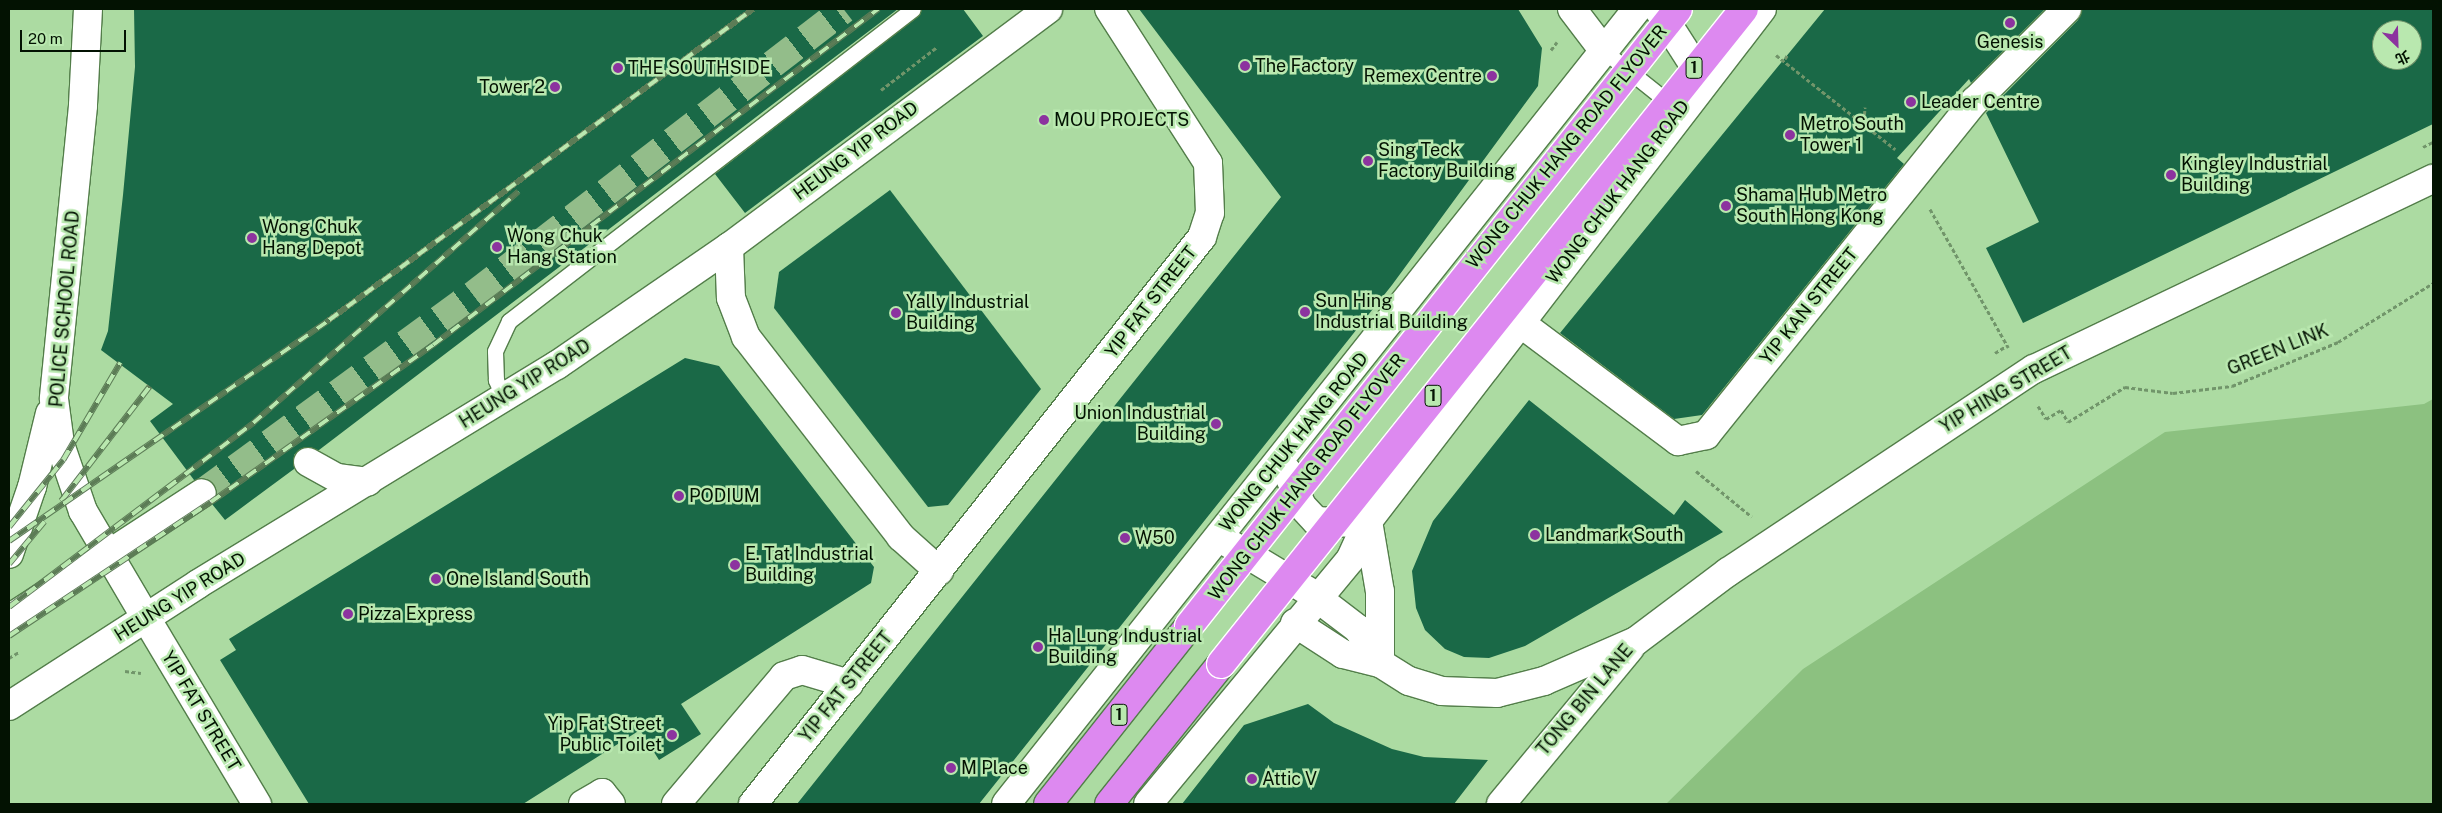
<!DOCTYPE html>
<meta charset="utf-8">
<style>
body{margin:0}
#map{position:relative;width:2442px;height:813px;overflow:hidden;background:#acdba2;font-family:"Public Sans","Noto Sans TC",sans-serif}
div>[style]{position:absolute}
.green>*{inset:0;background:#8cc180}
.building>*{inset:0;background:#1a6947}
.secondary-tunnel>*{height:28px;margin-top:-14px;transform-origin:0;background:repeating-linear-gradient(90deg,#93bd8a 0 28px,transparent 0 42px)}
.path>*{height:3px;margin-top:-1.5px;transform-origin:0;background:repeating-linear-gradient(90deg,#71956a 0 4px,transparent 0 6.5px)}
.roads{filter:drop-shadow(1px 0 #537e4a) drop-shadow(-1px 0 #537e4a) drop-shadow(0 1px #537e4a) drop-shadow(0 -1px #537e4a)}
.lane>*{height:15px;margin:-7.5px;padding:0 7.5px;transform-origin:7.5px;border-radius:7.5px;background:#fff}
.street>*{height:28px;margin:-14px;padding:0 14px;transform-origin:14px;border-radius:14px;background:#fff}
.secondary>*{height:28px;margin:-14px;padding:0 14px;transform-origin:14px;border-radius:14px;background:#fff}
.highway>*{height:28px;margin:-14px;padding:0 14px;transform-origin:14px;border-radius:14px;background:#dd89f0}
.rail>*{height:5.5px;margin-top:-2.75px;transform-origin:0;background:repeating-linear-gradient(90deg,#b9e8af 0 11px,#5c7c56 0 22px);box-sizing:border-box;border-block:1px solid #5c7c56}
.bridges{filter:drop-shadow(1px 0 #fff) drop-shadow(-1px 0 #fff) drop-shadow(0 1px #fff) drop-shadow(0 -1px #fff)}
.highway-bridge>*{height:28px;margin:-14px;padding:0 14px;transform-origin:14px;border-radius:14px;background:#dd89f0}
.dots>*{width:14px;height:14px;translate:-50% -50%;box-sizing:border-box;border:2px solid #b9e8af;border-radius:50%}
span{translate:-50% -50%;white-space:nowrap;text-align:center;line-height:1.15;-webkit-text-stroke:5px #b9e8af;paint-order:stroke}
.shield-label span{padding:1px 4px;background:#b9e8af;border:1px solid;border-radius:4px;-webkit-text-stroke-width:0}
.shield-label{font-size:16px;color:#031202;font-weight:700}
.poi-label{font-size:18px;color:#031202}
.left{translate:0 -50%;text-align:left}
.right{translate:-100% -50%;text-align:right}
.street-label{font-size:18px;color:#031202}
.frame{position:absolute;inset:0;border:10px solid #031202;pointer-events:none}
.north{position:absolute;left:2372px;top:20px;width:50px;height:50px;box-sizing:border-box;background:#b9e8af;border:1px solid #70926a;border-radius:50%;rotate:156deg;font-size:14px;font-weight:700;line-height:20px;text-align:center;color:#031202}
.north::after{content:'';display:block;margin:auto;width:18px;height:22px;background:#8c339f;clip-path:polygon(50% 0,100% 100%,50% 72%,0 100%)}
.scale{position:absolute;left:20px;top:30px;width:106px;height:22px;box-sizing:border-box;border:2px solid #031202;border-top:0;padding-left:6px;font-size:15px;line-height:18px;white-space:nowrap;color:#031202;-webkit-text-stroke:4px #b9e8af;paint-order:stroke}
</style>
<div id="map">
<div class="green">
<div style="clip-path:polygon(2433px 399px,2433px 804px,1666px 804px,1803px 669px,2165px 432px,2424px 404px)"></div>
</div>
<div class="building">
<div style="clip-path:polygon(134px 9px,898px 9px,319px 450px,300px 449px,294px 455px,294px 469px,225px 520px,212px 504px,218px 493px,215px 484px,209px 479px,194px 480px,150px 421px,173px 404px,101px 350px,108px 331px,123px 195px,135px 67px)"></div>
<div style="clip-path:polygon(922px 9px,963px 9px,983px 36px,745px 213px,715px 174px,919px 16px)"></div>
<div style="clip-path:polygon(1139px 9px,1518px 9px,1542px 48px,1538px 86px,1392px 285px,979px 804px,797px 804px,1281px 197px)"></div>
<div style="clip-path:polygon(1825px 9px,2045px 9px,1971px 83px,1969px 79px,1897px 158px,1904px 164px,1702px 415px,1674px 419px,1560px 333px)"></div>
<div style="clip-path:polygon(evenodd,2082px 9px,2433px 9px,2433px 124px,2023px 323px,1986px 248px,2039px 222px,1986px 113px,2078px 20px,2082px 9px,2382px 30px,2412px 30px,2412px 60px,2382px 60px,2382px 30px)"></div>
<div style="clip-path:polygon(890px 190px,1041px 389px,948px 505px,928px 507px,774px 308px,779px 272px)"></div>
<div style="clip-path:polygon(685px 358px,719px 366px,874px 567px,871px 583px,681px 704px,701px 734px,659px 760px,640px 730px,523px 804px,309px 804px,220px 660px,236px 650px,229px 639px)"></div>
<div style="clip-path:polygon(1529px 400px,1674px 515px,1685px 500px,1723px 532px,1525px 646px,1489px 658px,1464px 657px,1445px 649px,1425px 630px,1416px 608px,1412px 571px,1433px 521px)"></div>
<div style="clip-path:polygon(1308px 704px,1334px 723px,1392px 749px,1424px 757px,1488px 760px,1454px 804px,1182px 804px,1244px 725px)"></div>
</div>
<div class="secondary-tunnel">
<div style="left:202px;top:493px;width:336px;rotate:-36.2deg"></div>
<div style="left:473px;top:295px;width:468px;rotate:-37.6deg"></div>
</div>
<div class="path">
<div style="left:1551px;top:50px;width:10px;rotate:-53deg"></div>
<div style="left:1776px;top:55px;width:152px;rotate:38.3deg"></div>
<div style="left:1785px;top:59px;width:6px;rotate:-59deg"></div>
<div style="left:881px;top:90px;width:71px;rotate:-37.5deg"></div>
<div style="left:1864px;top:121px;width:14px;rotate:-86deg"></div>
<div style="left:2423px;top:147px;width:11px;rotate:-27deg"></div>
<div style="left:1930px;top:209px;width:159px;rotate:60.5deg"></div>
<div style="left:1995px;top:353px;width:13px;rotate:-32deg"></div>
<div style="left:2038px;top:406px;width:15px;rotate:58deg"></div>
<div style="left:2046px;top:419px;width:17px;rotate:-31deg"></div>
<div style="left:2061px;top:410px;width:14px;rotate:60deg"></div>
<div style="left:2068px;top:422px;width:67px;rotate:-31.6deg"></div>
<div style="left:2125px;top:387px;width:48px;rotate:7.1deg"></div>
<div style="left:2173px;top:393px;width:59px;rotate:-6.8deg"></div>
<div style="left:2232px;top:386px;width:115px;rotate:-22.5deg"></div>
<div style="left:2338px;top:342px;width:112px;rotate:-31.8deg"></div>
<div style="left:1696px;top:471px;width:72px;rotate:39.4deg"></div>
<div style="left:9px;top:658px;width:12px;rotate:-31deg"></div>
<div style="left:125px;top:671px;width:16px;rotate:7deg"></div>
</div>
<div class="roads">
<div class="lane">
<div style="left:1604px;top:51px;width:88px;rotate:38.6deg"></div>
<div style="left:504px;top:399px;width:21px;rotate:-113deg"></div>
<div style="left:496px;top:380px;width:29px;rotate:-92deg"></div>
<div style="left:495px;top:351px;width:33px;rotate:-65deg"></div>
<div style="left:509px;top:321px;width:510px;rotate:-37.68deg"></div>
</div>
<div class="street">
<div style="left:729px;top:247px;width:51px;rotate:87.8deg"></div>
<div style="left:731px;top:298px;width:42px;rotate:69deg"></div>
<div style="left:746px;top:337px;width:253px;rotate:52.2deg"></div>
<div style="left:901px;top:537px;width:51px;rotate:41.8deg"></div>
<div style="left:1519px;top:322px;width:199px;rotate:36.8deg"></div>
<div style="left:1678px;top:441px;width:29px;rotate:-12deg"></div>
<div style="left:1706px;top:435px;width:429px;rotate:-51.2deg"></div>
<div style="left:1975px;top:101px;width:130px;rotate:-45deg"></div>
<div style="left:1316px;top:597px;width:53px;rotate:37.3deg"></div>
<div style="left:1358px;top:629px;width:40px;rotate:57.1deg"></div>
<div style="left:146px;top:618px;width:217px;rotate:59.2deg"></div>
<div style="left:1295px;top:623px;width:57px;rotate:32.9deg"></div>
<div style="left:1343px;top:654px;width:38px;rotate:14deg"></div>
<div style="left:1380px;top:663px;width:34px;rotate:32deg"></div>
<div style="left:1409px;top:681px;width:34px;rotate:17deg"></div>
<div style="left:1441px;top:691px;width:56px;rotate:2deg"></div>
<div style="left:1497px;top:693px;width:49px;rotate:-14.3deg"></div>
<div style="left:1544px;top:681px;width:100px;rotate:-23.5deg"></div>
<div style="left:1636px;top:641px;width:115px;rotate:-36.9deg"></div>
<div style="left:1728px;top:572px;width:367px;rotate:-33.6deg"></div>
<div style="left:2034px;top:369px;width:442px;rotate:-25.5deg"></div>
<div style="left:583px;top:804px;width:22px;rotate:-30deg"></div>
<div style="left:602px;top:793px;width:14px;rotate:51deg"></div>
<div style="left:676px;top:804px;width:167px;rotate:-49.8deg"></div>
<div style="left:784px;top:676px;width:19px;rotate:-18deg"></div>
<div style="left:802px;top:670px;width:49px;rotate:16.6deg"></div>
<div style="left:753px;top:804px;width:723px;rotate:-51.62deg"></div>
<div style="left:1202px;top:237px;width:25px;rotate:-72deg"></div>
<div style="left:1210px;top:213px;width:50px;rotate:-92.3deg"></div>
<div style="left:1208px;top:163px;width:183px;rotate:-122.7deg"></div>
<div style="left:1501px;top:804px;width:202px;rotate:-50.4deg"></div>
</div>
<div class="secondary">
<div style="left:88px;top:9px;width:97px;rotate:93deg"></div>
<div style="left:83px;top:106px;width:294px;rotate:95.7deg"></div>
<div style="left:54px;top:399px;width:45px;rotate:82.4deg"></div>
<div style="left:60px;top:444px;width:71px;rotate:71.1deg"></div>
<div style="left:83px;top:511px;width:124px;rotate:59.5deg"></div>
<div style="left:1572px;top:9px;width:53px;rotate:52.7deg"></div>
<div style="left:1658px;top:9px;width:85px;rotate:57.4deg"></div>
<div style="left:308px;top:462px;width:33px;rotate:29deg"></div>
<div style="left:337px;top:478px;width:31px;rotate:7deg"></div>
<div style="left:1287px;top:471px;width:38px;rotate:67deg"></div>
<div style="left:1302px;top:506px;width:21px;rotate:47deg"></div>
<div style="left:1316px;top:521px;width:38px;rotate:3deg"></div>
<div style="left:1368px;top:521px;width:72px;rotate:80.4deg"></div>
<div style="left:1380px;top:592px;width:71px;rotate:90deg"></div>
<div style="left:1225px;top:541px;width:97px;rotate:31.1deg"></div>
<div style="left:9px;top:554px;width:71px;rotate:-71.1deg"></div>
<div style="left:32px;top:487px;width:76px;rotate:-76.3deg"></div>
<div style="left:9px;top:619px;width:230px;rotate:-33.1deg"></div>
<div style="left:9px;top:706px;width:225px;rotate:-32.8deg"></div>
<div style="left:198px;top:584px;width:421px;rotate:-31.4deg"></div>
<div style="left:557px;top:365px;width:209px;rotate:-34.5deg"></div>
<div style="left:729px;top:247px;width:398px;rotate:-36.7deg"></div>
<div style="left:1006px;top:804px;width:1015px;rotate:-51.56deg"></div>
<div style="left:1148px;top:804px;width:317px;rotate:-50.4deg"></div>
<div style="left:1350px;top:560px;width:43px;rotate:-65.2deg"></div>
<div style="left:1368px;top:521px;width:646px;rotate:-52.42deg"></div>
</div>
<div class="highway">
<div style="left:1048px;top:804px;width:227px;rotate:-51.6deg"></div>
<div style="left:1109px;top:804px;width:179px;rotate:-51.3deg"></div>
</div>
</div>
<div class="rail">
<div style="left:61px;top:501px;width:145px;rotate:-52.3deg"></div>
<div style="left:9px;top:527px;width:86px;rotate:-51.1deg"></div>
<div style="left:63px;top:460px;width:113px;rotate:-59.6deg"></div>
<div style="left:9px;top:541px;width:389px;rotate:-34.6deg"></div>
<div style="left:329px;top:320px;width:526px;rotate:-36.26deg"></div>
<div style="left:9px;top:564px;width:55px;rotate:-50.2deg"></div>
<div style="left:9px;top:607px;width:306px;rotate:-37deg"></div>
<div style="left:253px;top:423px;width:352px;rotate:-41.1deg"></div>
<div style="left:9px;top:636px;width:242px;rotate:-33.6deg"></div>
<div style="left:211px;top:502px;width:272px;rotate:-35.3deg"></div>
<div style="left:433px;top:345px;width:558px;rotate:-37.05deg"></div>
</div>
<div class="bridges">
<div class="highway-bridge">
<div style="left:1189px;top:626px;width:787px;rotate:-51.6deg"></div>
<div style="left:1221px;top:664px;width:838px;rotate:-51.39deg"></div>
</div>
</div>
<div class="dots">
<div style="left:2010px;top:23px;background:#8c339f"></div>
<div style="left:1245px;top:66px;background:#8c339f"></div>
<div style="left:618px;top:68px;background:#8c339f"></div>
<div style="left:1492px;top:76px;background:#8c339f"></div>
<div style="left:555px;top:87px;background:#8c339f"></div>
<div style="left:1911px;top:102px;background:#8c339f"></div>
<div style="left:1044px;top:120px;background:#8c339f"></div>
<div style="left:1790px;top:135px;background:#8c339f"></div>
<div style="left:1368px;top:161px;background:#8c339f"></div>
<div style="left:2171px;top:175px;background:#8c339f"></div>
<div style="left:1726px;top:206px;background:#8c339f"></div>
<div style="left:252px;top:238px;background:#8c339f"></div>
<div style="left:497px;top:247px;background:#8c339f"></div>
<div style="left:1305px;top:312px;background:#8c339f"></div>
<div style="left:896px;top:313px;background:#8c339f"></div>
<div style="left:1216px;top:424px;background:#8c339f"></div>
<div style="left:679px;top:496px;background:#8c339f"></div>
<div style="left:1535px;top:535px;background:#8c339f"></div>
<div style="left:1125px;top:538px;background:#8c339f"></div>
<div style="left:735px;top:565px;background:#8c339f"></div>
<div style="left:436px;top:579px;background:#8c339f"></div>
<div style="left:348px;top:614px;background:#8c339f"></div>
<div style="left:1038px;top:647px;background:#8c339f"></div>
<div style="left:672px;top:735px;background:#8c339f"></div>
<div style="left:951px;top:768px;background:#8c339f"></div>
<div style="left:1252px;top:779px;background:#8c339f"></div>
</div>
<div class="shield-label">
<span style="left:1694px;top:68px">1</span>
<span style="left:1433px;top:396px">1</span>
<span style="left:1119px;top:715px">1</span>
</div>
<div class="poi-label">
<span style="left:2010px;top:42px">Genesis</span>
<span class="left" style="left:1255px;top:66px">The Factory</span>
<span class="left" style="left:628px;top:68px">THE SOUTHSIDE</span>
<span class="right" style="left:1482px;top:76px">Remex Centre</span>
<span class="right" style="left:545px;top:87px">Tower 2</span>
<span class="left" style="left:1921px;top:102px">Leader Centre</span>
<span class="left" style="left:1054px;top:120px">MOU PROJECTS</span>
<span class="left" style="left:1800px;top:135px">Metro South<br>Tower 1</span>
<span class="left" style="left:1378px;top:161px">Sing Teck<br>Factory Building</span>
<span class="left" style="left:2181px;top:175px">Kingley Industrial<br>Building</span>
<span class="left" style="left:1736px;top:206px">Shama Hub Metro<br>South Hong Kong</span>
<span class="left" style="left:262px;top:238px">Wong Chuk<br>Hang Depot</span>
<span class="left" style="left:507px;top:247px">Wong Chuk<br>Hang Station</span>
<span class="left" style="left:1315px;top:312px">Sun Hing<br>Industrial Building</span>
<span class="left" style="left:906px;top:313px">Yally Industrial<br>Building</span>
<span class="right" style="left:1206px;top:424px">Union Industrial<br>Building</span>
<span class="left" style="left:689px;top:496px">PODIUM</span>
<span class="left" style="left:1545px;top:535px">Landmark South</span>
<span class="left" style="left:1135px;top:538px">W50</span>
<span class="left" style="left:745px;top:565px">E. Tat Industrial<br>Building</span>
<span class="left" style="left:446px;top:579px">One Island South</span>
<span class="left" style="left:358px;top:614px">Pizza Express</span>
<span class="left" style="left:1048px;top:647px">Ha Lung Industrial<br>Building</span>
<span class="right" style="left:662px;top:735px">Yip Fat Street<br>Public Toilet</span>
<span class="left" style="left:961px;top:768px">M Place</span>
<span class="left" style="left:1262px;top:779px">Attic V</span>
</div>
<div class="street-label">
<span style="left:1567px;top:147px;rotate:-51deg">WONG CHUK HANG ROAD FLYOVER</span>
<span style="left:856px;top:151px;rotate:-37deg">HEUNG YIP ROAD</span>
<span style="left:1618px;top:192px;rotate:-53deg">WONG CHUK HANG ROAD</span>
<span style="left:1151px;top:302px;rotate:-52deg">YIP FAT STREET</span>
<span style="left:1809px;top:306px;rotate:-51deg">YIP KAN STREET</span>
<span style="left:65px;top:309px;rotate:-85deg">POLICE SCHOOL ROAD</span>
<span style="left:2278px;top:350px;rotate:-22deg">GREEN LINK</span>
<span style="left:525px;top:384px;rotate:-32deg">HEUNG YIP ROAD</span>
<span style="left:2006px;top:390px;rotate:-31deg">YIP HING STREET</span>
<span style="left:1294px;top:442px;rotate:-51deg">WONG CHUK HANG ROAD</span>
<span style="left:1307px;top:477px;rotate:-52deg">WONG CHUK HANG ROAD FLYOVER</span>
<span style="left:180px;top:597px;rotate:-32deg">HEUNG YIP ROAD</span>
<span style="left:846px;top:687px;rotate:-51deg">YIP FAT STREET</span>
<span style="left:1585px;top:700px;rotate:-50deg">TONG BIN LANE</span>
<span style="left:201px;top:711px;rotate:59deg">YIP FAT STREET</span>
</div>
<div class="frame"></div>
<div class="north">北</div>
<div class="scale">20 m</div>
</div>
